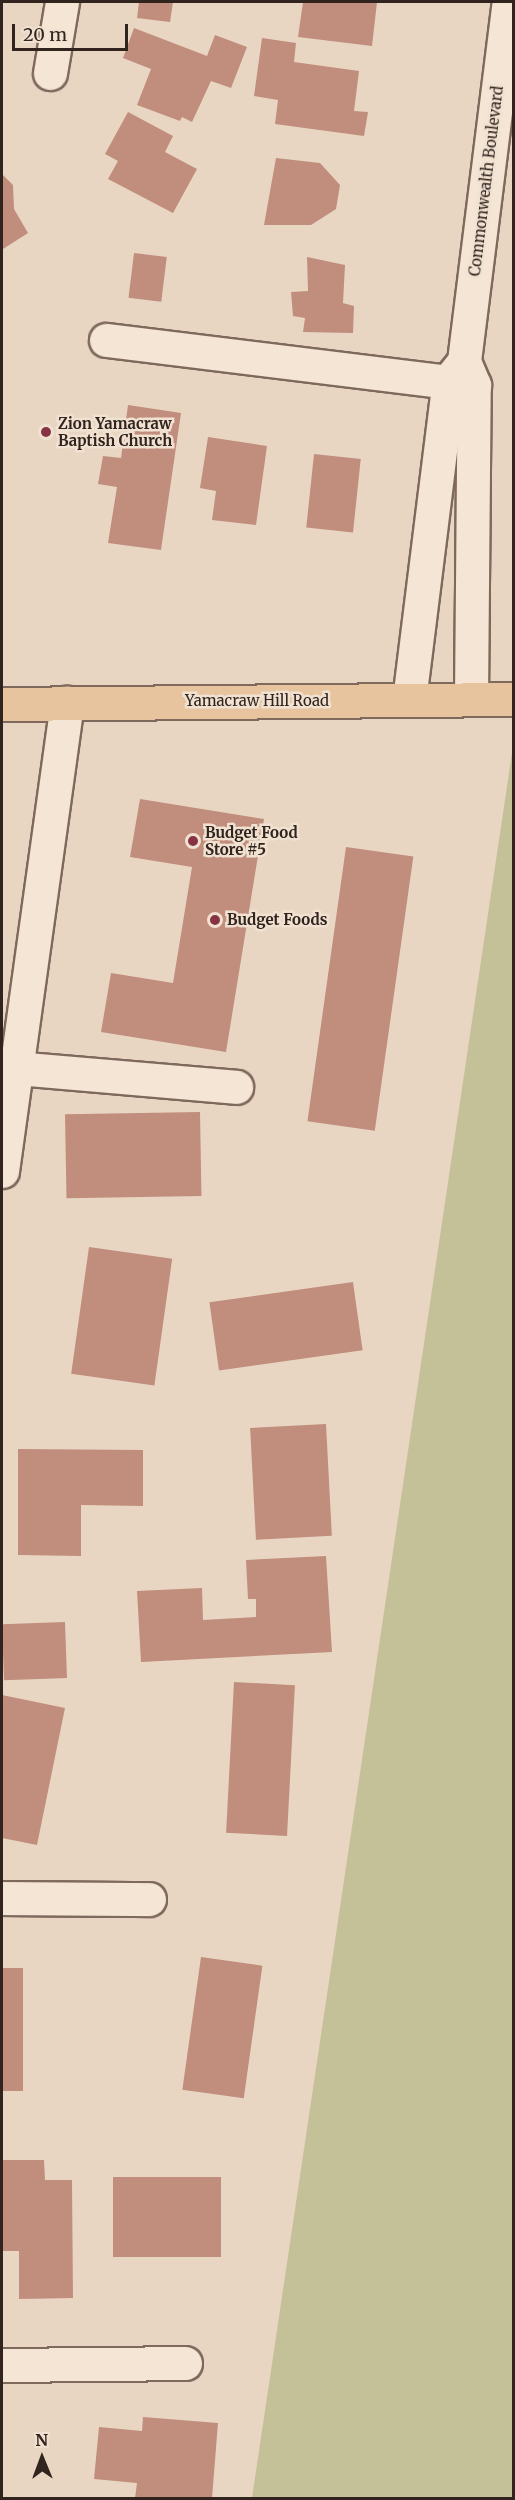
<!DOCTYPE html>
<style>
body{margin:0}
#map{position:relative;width:515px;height:2500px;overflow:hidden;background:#e8d6c3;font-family:Merriweather,serif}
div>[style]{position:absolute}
.green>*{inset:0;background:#c4c198}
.building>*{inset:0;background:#c18d7d;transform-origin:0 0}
.roads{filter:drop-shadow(2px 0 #7f685c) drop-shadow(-2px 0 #7f685c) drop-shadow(0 2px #7f685c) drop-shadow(0 -2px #7f685c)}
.minor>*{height:33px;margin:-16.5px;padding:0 16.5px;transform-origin:16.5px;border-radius:16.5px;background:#f4e5d4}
.major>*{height:33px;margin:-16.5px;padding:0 16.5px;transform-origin:16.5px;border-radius:16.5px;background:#e7c39e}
.dots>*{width:16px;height:16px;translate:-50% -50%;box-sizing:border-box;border:3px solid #f0e1d1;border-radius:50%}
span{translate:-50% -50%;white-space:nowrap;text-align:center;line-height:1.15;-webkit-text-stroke:5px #f0e1d1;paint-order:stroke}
.street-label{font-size:15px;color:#31241e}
.poi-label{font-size:15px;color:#31241e;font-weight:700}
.left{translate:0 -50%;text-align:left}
.frame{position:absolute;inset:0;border:3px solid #31241e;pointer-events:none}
.north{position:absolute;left:12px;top:2428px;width:60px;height:60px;-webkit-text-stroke:4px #f0e1d1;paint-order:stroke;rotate:359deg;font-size:16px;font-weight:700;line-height:24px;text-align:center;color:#31241e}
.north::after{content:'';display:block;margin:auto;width:21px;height:27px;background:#31241e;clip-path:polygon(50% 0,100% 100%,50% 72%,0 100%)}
.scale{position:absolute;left:12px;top:24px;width:116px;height:27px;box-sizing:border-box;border:3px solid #31241e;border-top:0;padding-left:8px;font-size:18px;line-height:21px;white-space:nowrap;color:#31241e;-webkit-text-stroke:4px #f0e1d1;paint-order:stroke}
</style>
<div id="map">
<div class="green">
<div style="clip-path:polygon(513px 746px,513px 2498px,252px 2498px)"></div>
</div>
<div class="building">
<div style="clip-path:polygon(139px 2px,173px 2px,170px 22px,137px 18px)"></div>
<div style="clip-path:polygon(303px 2px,377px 2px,372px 46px,298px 37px)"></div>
<div style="clip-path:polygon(134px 28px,207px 56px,215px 35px,247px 47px,231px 88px,211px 81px,192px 122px,182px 117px,180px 121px,137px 105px,151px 69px,123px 58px)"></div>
<div style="clip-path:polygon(262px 38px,296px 43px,294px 62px,359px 71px,354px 111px,368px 112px,364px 136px,275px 124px,278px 100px,254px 96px)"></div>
<div style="clip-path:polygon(128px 112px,173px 136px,165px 152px,197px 169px,173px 213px,108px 179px,118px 161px,105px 154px)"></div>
<div style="clip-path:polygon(276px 158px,320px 163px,340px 185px,336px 209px,311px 225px,264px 225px)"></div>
<div style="clip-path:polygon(2px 174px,13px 185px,14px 209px,28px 233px,3px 249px)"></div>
<div style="left:134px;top:253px;width:33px;height:45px;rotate:7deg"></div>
<div style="clip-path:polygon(307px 257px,345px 265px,343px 303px,354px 306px,353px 333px,303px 332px,305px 318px,293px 316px,291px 292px,308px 291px)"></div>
<div style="clip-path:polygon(128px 405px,181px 413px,161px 550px,108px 543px,117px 487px,98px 484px,103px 456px,121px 458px)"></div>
<div style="clip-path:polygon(208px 437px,267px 446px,256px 525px,212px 520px,216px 491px,200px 488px)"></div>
<div style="left:314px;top:454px;width:47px;height:74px;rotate:6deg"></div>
<div style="clip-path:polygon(140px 799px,264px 819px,226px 1052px,101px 1032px,111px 973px,173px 983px,192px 867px,130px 857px)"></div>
<div style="left:346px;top:847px;width:68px;height:277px;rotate:8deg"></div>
<div style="left:200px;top:1112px;width:84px;height:135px;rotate:89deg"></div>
<div style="left:89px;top:1247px;width:84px;height:128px;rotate:8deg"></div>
<div style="left:353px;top:1282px;width:69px;height:145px;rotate:82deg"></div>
<div style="left:326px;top:1424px;width:112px;height:76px;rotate:87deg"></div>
<div style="clip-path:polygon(18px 1449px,143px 1450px,143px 1506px,81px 1505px,81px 1556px,18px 1555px)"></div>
<div style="clip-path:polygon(326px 1556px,332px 1652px,141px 1662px,137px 1591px,202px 1588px,203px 1620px,256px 1617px,256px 1599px,248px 1599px,246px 1560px)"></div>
<div style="left:65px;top:1622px;width:56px;height:63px;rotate:88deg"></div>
<div style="left:234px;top:1682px;width:61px;height:151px;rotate:3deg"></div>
<div style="clip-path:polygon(2px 1695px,65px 1708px,37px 1845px,2px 1838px)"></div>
<div style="left:201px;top:1957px;width:62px;height:134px;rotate:8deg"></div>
<div style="left:23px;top:1968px;width:123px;height:21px;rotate:90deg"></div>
<div style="clip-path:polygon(2px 2160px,44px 2160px,45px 2180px,72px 2180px,73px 2298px,19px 2299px,19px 2251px,2px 2251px)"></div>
<div style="left:113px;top:2177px;width:108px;height:80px"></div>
<div style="clip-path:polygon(143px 2417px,218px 2423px,212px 2498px,135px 2498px,137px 2483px,94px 2479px,99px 2427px,142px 2431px)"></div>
</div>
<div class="roads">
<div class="minor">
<div style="left:50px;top:73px;width:72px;rotate:-80.4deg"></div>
<div style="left:106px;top:340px;width:371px;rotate:7deg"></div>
<div style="left:471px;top:699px;width:314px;rotate:-89.5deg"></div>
<div style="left:474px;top:385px;width:26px;rotate:-113deg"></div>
<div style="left:464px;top:361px;width:362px;rotate:-82.9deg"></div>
<div style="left:409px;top:700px;width:322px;rotate:-82.9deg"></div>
<div style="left:449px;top:380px;width:19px;rotate:-51deg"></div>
<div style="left:16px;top:1068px;width:221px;rotate:4.9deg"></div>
<div style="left:2px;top:1171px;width:473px;rotate:-82.1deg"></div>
<div style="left:2px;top:1898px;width:147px;rotate:0.4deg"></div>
<div style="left:2px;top:2365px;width:183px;rotate:-0.6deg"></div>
</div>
<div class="major">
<div style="left:2px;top:704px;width:512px;rotate:-0.56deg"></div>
</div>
</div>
<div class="dots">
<div style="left:46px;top:432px;background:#873343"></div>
<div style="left:193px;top:841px;background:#873343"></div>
<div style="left:215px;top:920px;background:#873343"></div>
</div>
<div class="street-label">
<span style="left:486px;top:181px;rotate:-83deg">Commonwealth Boulevard</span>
<span style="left:257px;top:701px">Yamacraw Hill Road</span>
</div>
<div class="poi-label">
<span class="left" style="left:58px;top:432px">Zion Yamacraw<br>Baptish Church</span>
<span class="left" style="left:205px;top:841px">Budget Food<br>Store #5</span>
<span class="left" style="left:227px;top:920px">Budget Foods</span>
</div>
<div class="frame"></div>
<div class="north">N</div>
<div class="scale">20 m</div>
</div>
